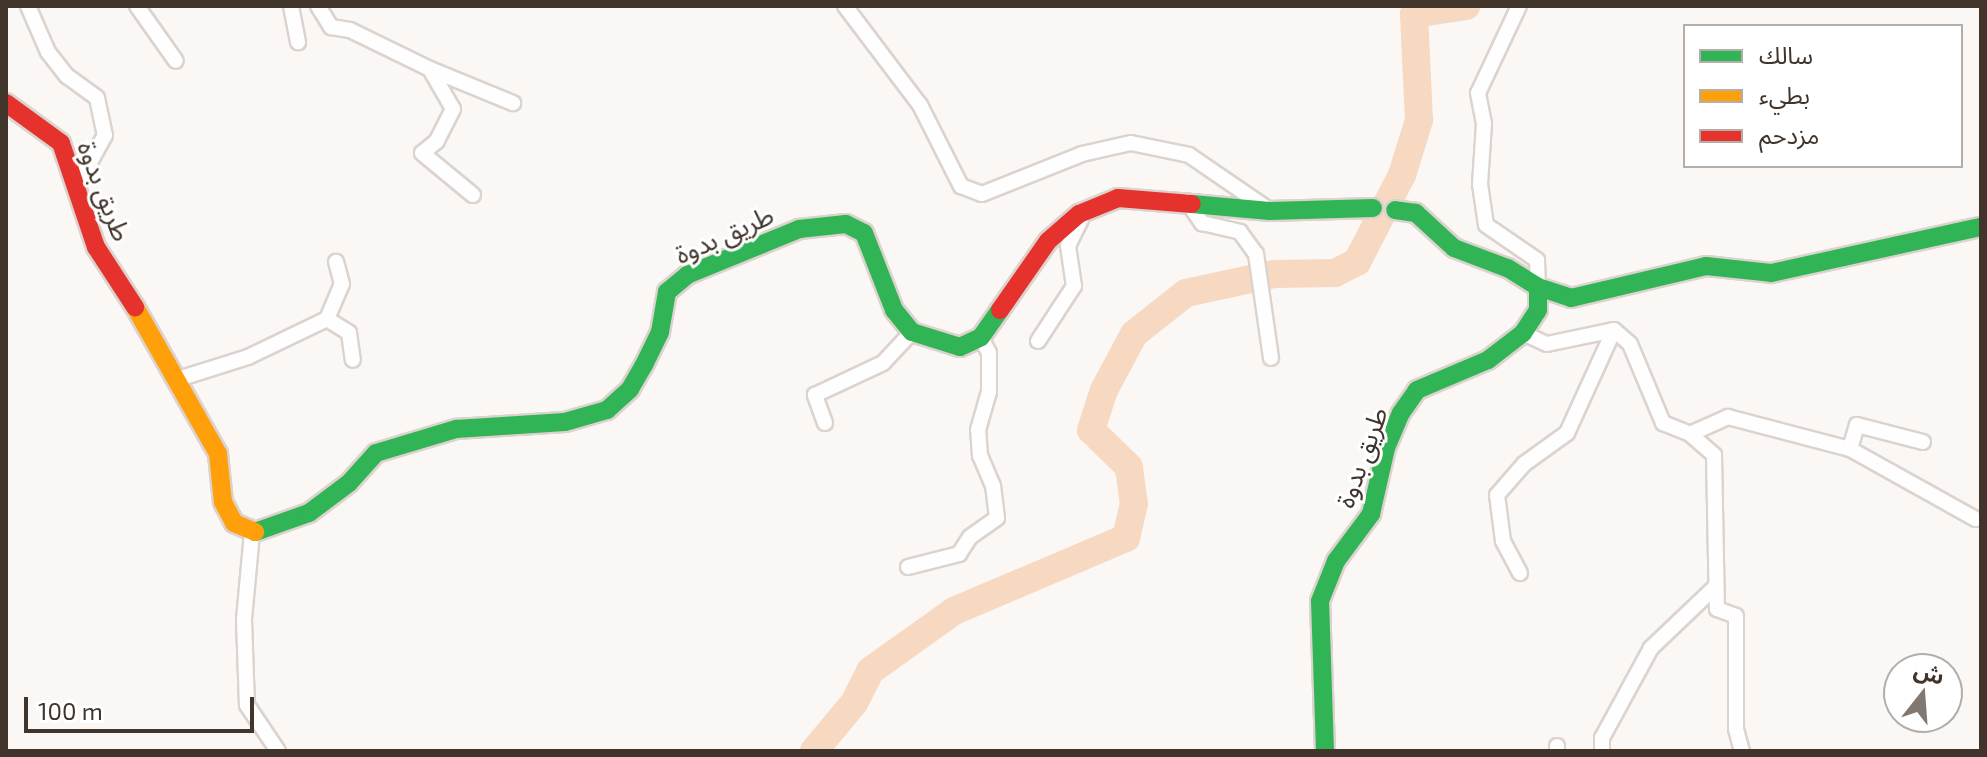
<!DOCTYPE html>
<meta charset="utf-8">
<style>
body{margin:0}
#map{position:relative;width:1987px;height:757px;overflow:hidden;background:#faf7f5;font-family:"Exo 2","Noto Sans Arabic",sans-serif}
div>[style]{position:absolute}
.river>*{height:28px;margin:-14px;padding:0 14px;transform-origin:14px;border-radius:14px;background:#f7d8c0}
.roads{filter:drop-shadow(2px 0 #dcd3ce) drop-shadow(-2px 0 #dcd3ce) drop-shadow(0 2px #dcd3ce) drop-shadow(0 -2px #dcd3ce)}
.street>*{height:14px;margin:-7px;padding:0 7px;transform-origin:7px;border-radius:7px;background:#fefefe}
.fast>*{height:18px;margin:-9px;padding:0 9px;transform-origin:9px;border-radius:9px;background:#30b455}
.slow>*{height:18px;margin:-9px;padding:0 9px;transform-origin:9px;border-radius:9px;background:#ff9f0a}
.jam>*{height:18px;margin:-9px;padding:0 9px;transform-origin:9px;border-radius:9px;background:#e5322d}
span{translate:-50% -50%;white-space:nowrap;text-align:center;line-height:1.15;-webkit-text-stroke:6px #fff;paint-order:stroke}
.street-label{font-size:26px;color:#41342b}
.frame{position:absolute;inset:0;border:8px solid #41342b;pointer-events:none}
.legend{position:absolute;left:1683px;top:24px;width:280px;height:144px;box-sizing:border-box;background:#fff;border:2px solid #b3aeaa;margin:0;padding:10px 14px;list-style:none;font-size:24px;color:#41342b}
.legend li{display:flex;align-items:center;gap:16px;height:40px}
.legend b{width:40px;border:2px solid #b3aeaa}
.north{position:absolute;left:1883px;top:653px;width:80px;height:80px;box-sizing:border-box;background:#fff;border:2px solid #b3aeaa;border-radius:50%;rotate:17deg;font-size:22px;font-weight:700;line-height:32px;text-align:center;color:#41342b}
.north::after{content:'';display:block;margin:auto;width:28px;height:36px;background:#827872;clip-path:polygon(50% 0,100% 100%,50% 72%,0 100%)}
.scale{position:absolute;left:24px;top:697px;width:230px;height:36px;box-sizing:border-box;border:4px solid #41342b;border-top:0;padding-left:10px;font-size:24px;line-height:28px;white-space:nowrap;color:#41342b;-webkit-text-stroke:6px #fff;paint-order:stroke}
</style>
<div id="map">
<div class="river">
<div style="left:814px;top:751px;width:62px;rotate:-50.2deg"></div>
<div style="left:854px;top:703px;width:36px;rotate:-63deg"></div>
<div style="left:870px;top:671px;width:103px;rotate:-35.5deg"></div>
<div style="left:954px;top:611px;width:187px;rotate:-23deg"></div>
<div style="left:1126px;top:538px;width:35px;rotate:-77deg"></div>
<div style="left:1134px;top:504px;width:37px;rotate:-98deg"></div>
<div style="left:1129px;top:467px;width:53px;rotate:-135.8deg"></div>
<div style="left:1091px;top:430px;width:42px;rotate:-72deg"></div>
<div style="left:1104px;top:390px;width:64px;rotate:-61.8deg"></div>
<div style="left:1134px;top:334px;width:66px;rotate:-38.3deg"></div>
<div style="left:1186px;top:293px;width:90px;rotate:-12.2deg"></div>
<div style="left:1274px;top:274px;width:61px;rotate:-0.9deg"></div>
<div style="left:1335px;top:273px;width:25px;rotate:-27deg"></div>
<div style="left:1357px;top:262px;width:98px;rotate:-62.7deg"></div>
<div style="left:1402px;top:175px;width:58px;rotate:-72.8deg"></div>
<div style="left:1419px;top:120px;width:106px;rotate:-92.7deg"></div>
<div style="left:1414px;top:14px;width:53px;rotate:-8.7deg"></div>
</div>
<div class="roads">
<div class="street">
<div style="left:28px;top:6px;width:50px;rotate:66.5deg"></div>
<div style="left:48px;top:52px;width:31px;rotate:52deg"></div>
<div style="left:67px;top:76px;width:37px;rotate:36deg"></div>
<div style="left:97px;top:98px;width:38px;rotate:78deg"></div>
<div style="left:105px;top:135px;width:56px;rotate:118.9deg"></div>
<div style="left:137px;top:6px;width:67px;rotate:54.7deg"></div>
<div style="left:291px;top:6px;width:37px;rotate:79deg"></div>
<div style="left:318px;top:6px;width:25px;rotate:58deg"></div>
<div style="left:331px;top:27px;width:19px;rotate:9deg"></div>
<div style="left:350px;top:30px;width:89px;rotate:26deg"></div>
<div style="left:430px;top:69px;width:46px;rotate:60.1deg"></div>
<div style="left:453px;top:109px;width:36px;rotate:117deg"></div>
<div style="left:437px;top:141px;width:19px;rotate:141deg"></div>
<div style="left:422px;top:153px;width:66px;rotate:39.5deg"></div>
<div style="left:845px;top:6px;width:124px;rotate:52.9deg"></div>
<div style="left:920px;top:105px;width:91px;rotate:63.2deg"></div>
<div style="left:961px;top:186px;width:22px;rotate:21deg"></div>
<div style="left:982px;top:194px;width:108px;rotate:-21.8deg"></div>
<div style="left:1082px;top:154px;width:50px;rotate:-12.7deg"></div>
<div style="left:1131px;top:143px;width:59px;rotate:11.7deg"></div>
<div style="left:1189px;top:155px;width:96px;rotate:34.4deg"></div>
<div style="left:1519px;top:6px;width:96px;rotate:115.2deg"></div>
<div style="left:1478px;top:93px;width:32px;rotate:79deg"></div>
<div style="left:1484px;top:124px;width:60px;rotate:93.8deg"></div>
<div style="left:1480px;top:184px;width:41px;rotate:81.7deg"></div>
<div style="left:1486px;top:225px;width:62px;rotate:34.5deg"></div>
<div style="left:1537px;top:260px;width:27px;rotate:88deg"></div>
<div style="left:430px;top:69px;width:90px;rotate:22.3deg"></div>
<div style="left:1187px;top:201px;width:27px;rotate:56deg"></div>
<div style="left:1202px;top:223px;width:39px;rotate:13deg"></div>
<div style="left:1240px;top:232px;width:27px;rotate:54deg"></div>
<div style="left:1256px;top:254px;width:105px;rotate:81.8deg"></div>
<div style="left:327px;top:319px;width:26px;rotate:32deg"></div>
<div style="left:349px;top:333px;width:27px;rotate:82deg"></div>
<div style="left:1523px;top:333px;width:26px;rotate:25deg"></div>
<div style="left:1547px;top:344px;width:68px;rotate:-11.8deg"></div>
<div style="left:1614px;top:330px;width:21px;rotate:41deg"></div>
<div style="left:1630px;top:344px;width:86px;rotate:67.3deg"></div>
<div style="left:1663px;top:423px;width:29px;rotate:22deg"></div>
<div style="left:1690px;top:434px;width:32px;rotate:41deg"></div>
<div style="left:1714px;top:455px;width:154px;rotate:88.9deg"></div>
<div style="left:1717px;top:609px;width:20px;rotate:20deg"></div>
<div style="left:1736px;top:616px;width:113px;rotate:90deg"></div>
<div style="left:1736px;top:729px;width:23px;rotate:75deg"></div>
<div style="left:1038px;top:341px;width:66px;rotate:-56.8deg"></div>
<div style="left:1074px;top:286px;width:40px;rotate:-98.5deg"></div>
<div style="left:1068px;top:246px;width:39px;rotate:-64deg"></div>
<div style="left:175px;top:380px;width:77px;rotate:-17.5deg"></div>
<div style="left:248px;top:357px;width:88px;rotate:-25.7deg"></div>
<div style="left:327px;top:319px;width:38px;rotate:-67deg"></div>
<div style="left:342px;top:284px;width:23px;rotate:-105deg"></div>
<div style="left:825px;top:423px;width:30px;rotate:-110deg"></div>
<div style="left:815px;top:395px;width:75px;rotate:-25.2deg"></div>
<div style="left:883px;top:363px;width:42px;rotate:-46.9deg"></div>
<div style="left:1690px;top:434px;width:42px;rotate:-24.1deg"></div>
<div style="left:1728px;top:417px;width:126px;rotate:14.7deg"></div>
<div style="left:1850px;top:449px;width:144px;rotate:29.1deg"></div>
<div style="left:1850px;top:449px;width:25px;rotate:-74deg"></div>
<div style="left:1857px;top:425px;width:68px;rotate:14.4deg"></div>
<div style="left:252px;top:533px;width:87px;rotate:95.3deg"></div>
<div style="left:244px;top:620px;width:85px;rotate:88deg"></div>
<div style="left:247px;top:705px;width:55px;rotate:56deg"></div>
<div style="left:908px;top:567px;width:53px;rotate:-14.3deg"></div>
<div style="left:959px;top:554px;width:20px;rotate:-57deg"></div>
<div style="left:970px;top:537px;width:33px;rotate:-35deg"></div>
<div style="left:997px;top:518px;width:32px;rotate:-97deg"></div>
<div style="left:993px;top:486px;width:33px;rotate:-113deg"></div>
<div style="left:980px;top:456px;width:26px;rotate:-94deg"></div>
<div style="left:978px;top:430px;width:40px;rotate:-74deg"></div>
<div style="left:989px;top:392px;width:39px;rotate:-90deg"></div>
<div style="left:989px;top:353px;width:18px;rotate:-117deg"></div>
<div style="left:1520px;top:573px;width:36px;rotate:-118deg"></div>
<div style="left:1503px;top:541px;width:46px;rotate:-97.4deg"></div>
<div style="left:1497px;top:495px;width:41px;rotate:-48.9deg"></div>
<div style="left:1524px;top:464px;width:53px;rotate:-35.8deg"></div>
<div style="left:1567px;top:433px;width:113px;rotate:-65.5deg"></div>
<div style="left:1557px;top:751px;width:5px;rotate:-90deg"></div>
<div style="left:1602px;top:751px;width:13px;rotate:-90deg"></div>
<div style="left:1602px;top:738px;width:102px;rotate:-61.4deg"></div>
<div style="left:1651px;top:648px;width:88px;rotate:-43.6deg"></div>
</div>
<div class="fast">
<div style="left:1192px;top:204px;width:78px;rotate:5.1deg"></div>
<div style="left:1270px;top:211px;width:103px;rotate:-1.7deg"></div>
<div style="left:1538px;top:287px;width:35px;rotate:18deg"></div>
<div style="left:1571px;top:298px;width:139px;rotate:-13.3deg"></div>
<div style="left:1706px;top:266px;width:65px;rotate:6.1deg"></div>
<div style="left:1771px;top:273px;width:215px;rotate:-12.4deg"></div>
<div style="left:255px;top:532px;width:57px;rotate:-19.4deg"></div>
<div style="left:309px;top:513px;width:50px;rotate:-36.9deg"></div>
<div style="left:349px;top:483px;width:40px;rotate:-48deg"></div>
<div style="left:376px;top:453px;width:84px;rotate:-16.7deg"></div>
<div style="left:456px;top:429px;width:109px;rotate:-3.7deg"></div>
<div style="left:565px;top:422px;width:44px;rotate:-15.9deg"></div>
<div style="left:607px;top:410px;width:31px;rotate:-42deg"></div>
<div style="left:630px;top:389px;width:28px;rotate:-60deg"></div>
<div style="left:644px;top:365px;width:37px;rotate:-64deg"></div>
<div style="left:660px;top:332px;width:41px;rotate:-80.1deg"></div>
<div style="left:667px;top:292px;width:26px;rotate:-40deg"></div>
<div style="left:687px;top:275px;width:121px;rotate:-22.3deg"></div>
<div style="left:799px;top:229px;width:47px;rotate:-6.1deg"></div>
<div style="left:846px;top:224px;width:20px;rotate:27deg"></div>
<div style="left:864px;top:233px;width:83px;rotate:68.7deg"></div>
<div style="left:894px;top:310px;width:28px;rotate:51deg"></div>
<div style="left:912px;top:332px;width:50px;rotate:17.4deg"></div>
<div style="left:960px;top:347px;width:23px;rotate:-25deg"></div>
<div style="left:981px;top:337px;width:33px;rotate:-55deg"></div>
<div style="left:1325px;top:751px;width:150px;rotate:-91.9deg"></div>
<div style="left:1320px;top:601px;width:43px;rotate:-68.2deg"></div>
<div style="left:1336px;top:561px;width:59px;rotate:-53.3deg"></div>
<div style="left:1371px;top:514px;width:68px;rotate:-77.2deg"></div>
<div style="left:1386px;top:448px;width:38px;rotate:-67deg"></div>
<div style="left:1401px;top:413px;width:28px;rotate:-55deg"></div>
<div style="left:1417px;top:390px;width:77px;rotate:-22.9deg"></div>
<div style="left:1488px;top:360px;width:44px;rotate:-37.6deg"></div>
<div style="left:1523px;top:333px;width:27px;rotate:-57deg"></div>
<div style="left:1538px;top:310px;width:23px;rotate:-90deg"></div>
<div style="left:1538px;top:287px;width:36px;rotate:-148deg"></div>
<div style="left:1507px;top:268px;width:57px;rotate:-159.3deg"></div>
<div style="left:1454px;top:248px;width:52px;rotate:-137.4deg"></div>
<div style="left:1416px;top:213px;width:21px;rotate:-172deg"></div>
</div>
<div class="slow">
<div style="left:135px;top:307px;width:169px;rotate:60.5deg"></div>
<div style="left:218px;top:454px;width:48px;rotate:84.1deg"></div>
<div style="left:223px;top:502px;width:24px;rotate:62deg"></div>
<div style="left:234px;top:523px;width:23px;rotate:23deg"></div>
</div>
<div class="jam">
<div style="left:6px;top:103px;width:68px;rotate:36deg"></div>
<div style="left:61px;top:143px;width:110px;rotate:71.4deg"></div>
<div style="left:96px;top:247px;width:72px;rotate:57deg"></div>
<div style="left:1000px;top:310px;width:84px;rotate:-55.2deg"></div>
<div style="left:1048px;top:241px;width:41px;rotate:-41.1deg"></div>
<div style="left:1079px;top:214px;width:42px;rotate:-22.3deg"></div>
<div style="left:1118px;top:198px;width:74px;rotate:4.6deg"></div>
</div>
</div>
<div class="street-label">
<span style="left:105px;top:191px;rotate:69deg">طريق بدوة</span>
<span style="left:724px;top:234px;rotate:-24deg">طريق بدوة</span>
<span style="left:1361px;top:457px;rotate:-70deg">طريق بدوة</span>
</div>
<div class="frame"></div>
<ul class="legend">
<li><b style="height:10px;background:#30b455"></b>سالك</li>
<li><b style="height:10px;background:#ff9f0a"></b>بطيء</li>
<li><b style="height:10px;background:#e5322d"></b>مزدحم</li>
</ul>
<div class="north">ش</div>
<div class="scale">100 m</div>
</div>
